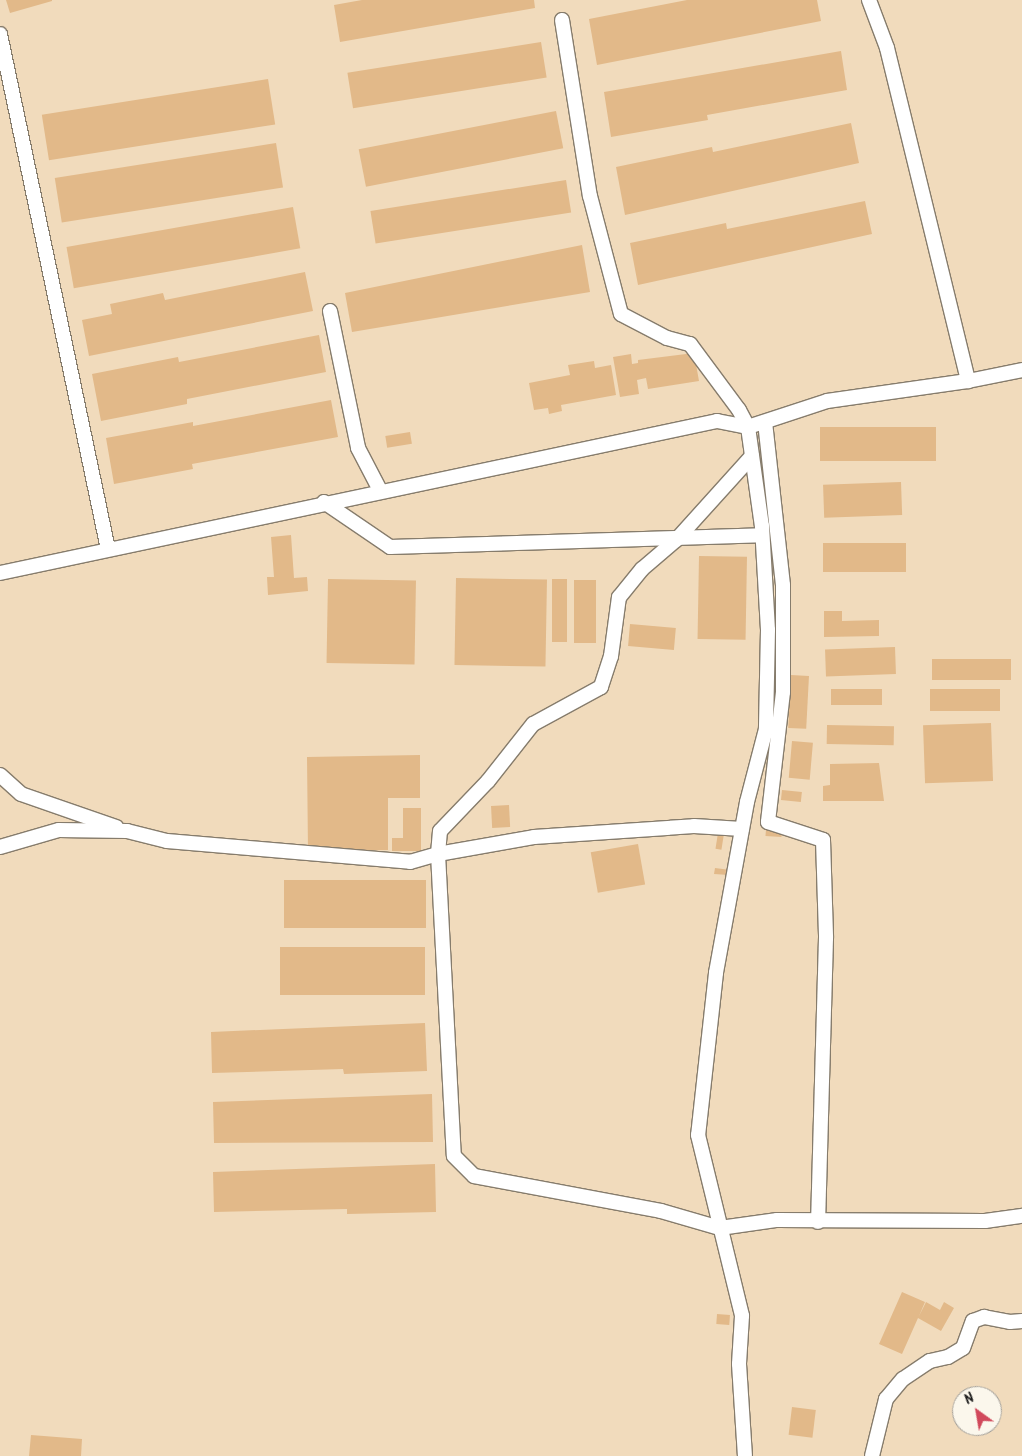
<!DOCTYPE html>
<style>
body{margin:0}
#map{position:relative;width:1022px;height:1456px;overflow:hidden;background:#f1dbbc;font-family:Kalam,sans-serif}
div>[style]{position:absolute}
.building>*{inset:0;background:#e2b989;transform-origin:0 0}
.roads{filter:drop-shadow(1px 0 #867c6c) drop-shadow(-1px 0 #867c6c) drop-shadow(0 1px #867c6c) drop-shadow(0 -1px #867c6c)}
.minor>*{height:14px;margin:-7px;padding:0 7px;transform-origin:7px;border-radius:7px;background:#fff}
span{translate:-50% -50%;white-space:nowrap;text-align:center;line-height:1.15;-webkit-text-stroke:4px #fbf7ec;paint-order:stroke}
.north{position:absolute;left:952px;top:1386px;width:50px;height:50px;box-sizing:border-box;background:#fbf7ec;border:1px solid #a29f99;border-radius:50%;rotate:328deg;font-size:14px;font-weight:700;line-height:20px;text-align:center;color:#1c1c1c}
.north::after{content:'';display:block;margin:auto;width:18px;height:22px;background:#d1495b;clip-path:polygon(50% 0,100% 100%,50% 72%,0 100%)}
</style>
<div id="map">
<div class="building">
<div style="clip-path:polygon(6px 0,52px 0,52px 1px,10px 13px)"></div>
<div style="clip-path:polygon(362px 0,534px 0,535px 8px,340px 42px,334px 5px)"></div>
<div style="clip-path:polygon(687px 0,817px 0,821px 21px,597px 65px,589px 19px)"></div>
<div style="left:541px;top:42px;width:36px;height:196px;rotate:81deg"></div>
<div style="clip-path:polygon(841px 51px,847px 90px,707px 115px,708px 120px,611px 137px,604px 92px)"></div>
<div style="left:268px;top:79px;width:46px;height:229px;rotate:81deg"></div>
<div style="left:556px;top:111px;width:38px;height:201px;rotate:79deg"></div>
<div style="clip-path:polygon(851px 123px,859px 163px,625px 215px,616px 167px,712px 147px,713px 152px)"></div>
<div style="left:276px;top:143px;width:45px;height:224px;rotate:81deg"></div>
<div style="left:566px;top:180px;width:33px;height:198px;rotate:81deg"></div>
<div style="clip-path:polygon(865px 201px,872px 234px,638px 285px,630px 243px,726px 223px,727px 229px)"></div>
<div style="left:293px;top:207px;width:42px;height:230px;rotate:80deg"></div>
<div style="clip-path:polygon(582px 245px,590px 292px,352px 332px,345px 293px)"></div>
<div style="clip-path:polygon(305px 272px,313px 311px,89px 356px,82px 320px,112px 314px,110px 304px,163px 293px,165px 300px)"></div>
<div style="clip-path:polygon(319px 335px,326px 372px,187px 399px,187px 404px,101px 421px,92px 374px,178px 357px,179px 362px)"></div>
<div style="clip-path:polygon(694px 353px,699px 381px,648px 389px,646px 378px,637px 380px,639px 394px,620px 397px,613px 357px,631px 354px,632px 364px,638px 363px,638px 360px)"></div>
<div style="clip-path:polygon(594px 361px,595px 368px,611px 365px,616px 395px,561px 405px,562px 411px,549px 414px,548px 408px,534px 410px,529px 383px,570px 375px,568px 365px)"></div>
<div style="clip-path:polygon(331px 400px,338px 437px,192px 464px,193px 469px,114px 484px,106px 438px,193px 422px,193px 426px)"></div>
<div style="left:936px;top:427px;width:34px;height:116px;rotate:90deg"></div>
<div style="left:410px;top:432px;width:12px;height:25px;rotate:81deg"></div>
<div style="left:901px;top:482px;width:33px;height:78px;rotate:88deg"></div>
<div style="clip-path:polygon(291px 535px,294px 578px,307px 577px,308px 591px,268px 595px,267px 577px,274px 577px,271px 537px)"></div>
<div style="left:906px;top:543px;width:29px;height:83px;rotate:90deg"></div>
<div style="left:699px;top:556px;width:48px;height:83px;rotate:1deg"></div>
<div style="left:456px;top:578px;width:91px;height:87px;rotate:1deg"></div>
<div style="left:328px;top:579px;width:88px;height:84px;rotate:1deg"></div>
<div style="left:552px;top:579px;width:15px;height:63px"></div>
<div style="left:574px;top:580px;width:22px;height:63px"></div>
<div style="clip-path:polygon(824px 611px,842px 611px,842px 621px,879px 620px,879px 636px,824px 637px)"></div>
<div style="left:630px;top:624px;width:46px;height:22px;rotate:5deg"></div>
<div style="left:895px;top:647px;width:27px;height:70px;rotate:88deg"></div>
<div style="left:932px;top:659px;width:79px;height:21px"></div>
<div style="left:791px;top:675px;width:18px;height:53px;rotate:3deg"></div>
<div style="left:882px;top:689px;width:16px;height:51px;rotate:90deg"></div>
<div style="left:1000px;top:689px;width:22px;height:70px;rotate:90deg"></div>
<div style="left:991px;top:723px;width:58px;height:68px;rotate:88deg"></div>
<div style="left:827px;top:725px;width:67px;height:19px;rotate:1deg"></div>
<div style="left:792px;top:741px;width:21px;height:37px;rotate:5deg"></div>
<div style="clip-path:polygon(420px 755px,420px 798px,388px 798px,388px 850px,308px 851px,307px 757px)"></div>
<div style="clip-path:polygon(879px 763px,884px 801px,823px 801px,823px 786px,830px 785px,830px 764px)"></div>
<div style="left:782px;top:790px;width:20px;height:10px;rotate:6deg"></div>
<div style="left:509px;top:805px;width:22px;height:18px;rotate:87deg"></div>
<div style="clip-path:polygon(403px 808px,421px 808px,421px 851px,392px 851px,392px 838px,403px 838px)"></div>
<div style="left:766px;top:829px;width:16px;height:7px;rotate:4deg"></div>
<div style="left:718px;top:833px;width:6px;height:16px;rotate:9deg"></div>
<div style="left:638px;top:844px;width:41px;height:48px;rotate:80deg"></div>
<div style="clip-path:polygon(715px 868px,730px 870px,729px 875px,714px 874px)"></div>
<div style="left:284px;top:880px;width:142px;height:48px"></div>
<div style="left:425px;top:947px;width:48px;height:145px;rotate:90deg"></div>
<div style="clip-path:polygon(425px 1023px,427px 1071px,344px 1074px,343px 1069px,212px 1073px,211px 1032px)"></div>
<div style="clip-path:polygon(432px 1094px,433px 1142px,214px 1143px,213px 1102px)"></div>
<div style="clip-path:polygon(435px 1164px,436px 1212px,347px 1214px,347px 1209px,214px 1212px,213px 1172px)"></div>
<div style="clip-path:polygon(902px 1292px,925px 1302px,919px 1316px,926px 1302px,940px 1310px,944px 1302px,954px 1308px,941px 1331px,918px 1318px,902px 1354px,879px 1344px)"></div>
<div style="left:717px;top:1314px;width:13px;height:10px;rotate:4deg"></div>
<div style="left:792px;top:1407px;width:24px;height:28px;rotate:7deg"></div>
<div style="clip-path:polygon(31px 1435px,82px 1439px,81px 1456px,29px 1456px)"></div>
</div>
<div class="roads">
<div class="minor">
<div style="left:869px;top:0;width:51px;rotate:69.4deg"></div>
<div style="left:887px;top:48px;width:343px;rotate:76.3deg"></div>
<div style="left:562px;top:20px;width:178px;rotate:81deg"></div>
<div style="left:590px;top:196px;width:122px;rotate:75.3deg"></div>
<div style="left:621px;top:314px;width:52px;rotate:27.6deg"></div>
<div style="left:667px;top:338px;width:24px;rotate:15deg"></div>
<div style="left:690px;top:344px;width:82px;rotate:53.4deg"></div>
<div style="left:739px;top:410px;width:19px;rotate:62deg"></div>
<div style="left:748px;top:427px;width:100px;rotate:82deg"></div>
<div style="left:762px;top:526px;width:104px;rotate:86.7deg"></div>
<div style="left:768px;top:630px;width:99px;rotate:91.2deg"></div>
<div style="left:766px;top:729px;width:75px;rotate:104.6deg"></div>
<div style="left:747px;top:802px;width:174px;rotate:100.3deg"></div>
<div style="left:716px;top:973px;width:163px;rotate:96.3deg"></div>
<div style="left:698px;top:1135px;width:186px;rotate:76.3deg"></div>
<div style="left:742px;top:1316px;width:48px;rotate:93.6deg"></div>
<div style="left:739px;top:1364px;width:92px;rotate:86.3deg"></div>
<div style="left:0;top:34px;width:526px;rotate:78.16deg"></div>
<div style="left:330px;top:311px;width:140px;rotate:78.4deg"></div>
<div style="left:358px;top:448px;width:47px;rotate:62.4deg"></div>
<div style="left:765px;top:422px;width:164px;rotate:83.7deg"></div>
<div style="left:783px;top:585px;width:107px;rotate:90deg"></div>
<div style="left:783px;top:692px;width:131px;rotate:96.6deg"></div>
<div style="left:768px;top:822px;width:58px;rotate:18.1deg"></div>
<div style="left:823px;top:840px;width:98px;rotate:88.2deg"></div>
<div style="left:826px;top:938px;width:284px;rotate:91.6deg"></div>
<div style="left:752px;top:456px;width:113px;rotate:132.1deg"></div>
<div style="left:676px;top:540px;width:45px;rotate:139.5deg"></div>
<div style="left:642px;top:569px;width:36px;rotate:129deg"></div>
<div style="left:619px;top:597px;width:60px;rotate:97.7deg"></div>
<div style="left:611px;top:656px;width:33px;rotate:108deg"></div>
<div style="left:601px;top:687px;width:77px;rotate:151.4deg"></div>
<div style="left:533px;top:724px;width:73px;rotate:128.3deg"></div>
<div style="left:488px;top:781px;width:69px;rotate:133.8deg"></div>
<div style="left:440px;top:831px;width:23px;rotate:95deg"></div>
<div style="left:438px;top:854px;width:302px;rotate:87deg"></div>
<div style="left:454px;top:1156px;width:28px;rotate:45deg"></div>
<div style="left:474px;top:1176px;width:190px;rotate:10.6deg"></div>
<div style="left:661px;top:1211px;width:61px;rotate:16.1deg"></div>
<div style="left:720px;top:1228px;width:58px;rotate:-8deg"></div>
<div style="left:777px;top:1220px;width:208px;rotate:0.3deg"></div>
<div style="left:985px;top:1221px;width:37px;rotate:-8deg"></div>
<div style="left:324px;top:502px;width:80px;rotate:34.3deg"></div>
<div style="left:390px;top:547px;width:372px;rotate:-1.8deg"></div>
<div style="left:0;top:573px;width:733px;rotate:-11.97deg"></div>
<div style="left:717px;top:421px;width:32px;rotate:11deg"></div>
<div style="left:748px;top:427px;width:83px;rotate:-18.2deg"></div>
<div style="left:827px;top:401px;width:142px;rotate:-8.1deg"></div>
<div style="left:968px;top:381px;width:55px;rotate:-11.5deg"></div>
<div style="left:0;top:775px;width:28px;rotate:42deg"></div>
<div style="left:21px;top:794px;width:101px;rotate:19.2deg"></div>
<div style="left:0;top:847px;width:61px;rotate:-16.1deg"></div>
<div style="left:59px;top:830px;width:68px;rotate:0.8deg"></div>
<div style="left:127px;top:831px;width:41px;rotate:14deg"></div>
<div style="left:167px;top:841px;width:244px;rotate:4.9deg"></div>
<div style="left:410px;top:862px;width:29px;rotate:-16deg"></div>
<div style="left:438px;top:854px;width:97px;rotate:-10deg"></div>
<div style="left:534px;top:837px;width:160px;rotate:-3.9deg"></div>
<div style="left:694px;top:826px;width:48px;rotate:3.6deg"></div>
<div style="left:872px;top:1456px;width:59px;rotate:-76.2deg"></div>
<div style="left:886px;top:1399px;width:26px;rotate:-50deg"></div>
<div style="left:903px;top:1379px;width:32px;rotate:-34deg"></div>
<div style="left:930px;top:1361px;width:18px;rotate:-13deg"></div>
<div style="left:948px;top:1357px;width:17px;rotate:-31deg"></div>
<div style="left:963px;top:1348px;width:29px;rotate:-70deg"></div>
<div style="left:973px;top:1321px;width:12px;rotate:-20deg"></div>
<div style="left:984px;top:1317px;width:26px;rotate:11deg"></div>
<div style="left:1010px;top:1322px;width:12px;rotate:-5deg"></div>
</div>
</div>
<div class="north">N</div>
</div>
